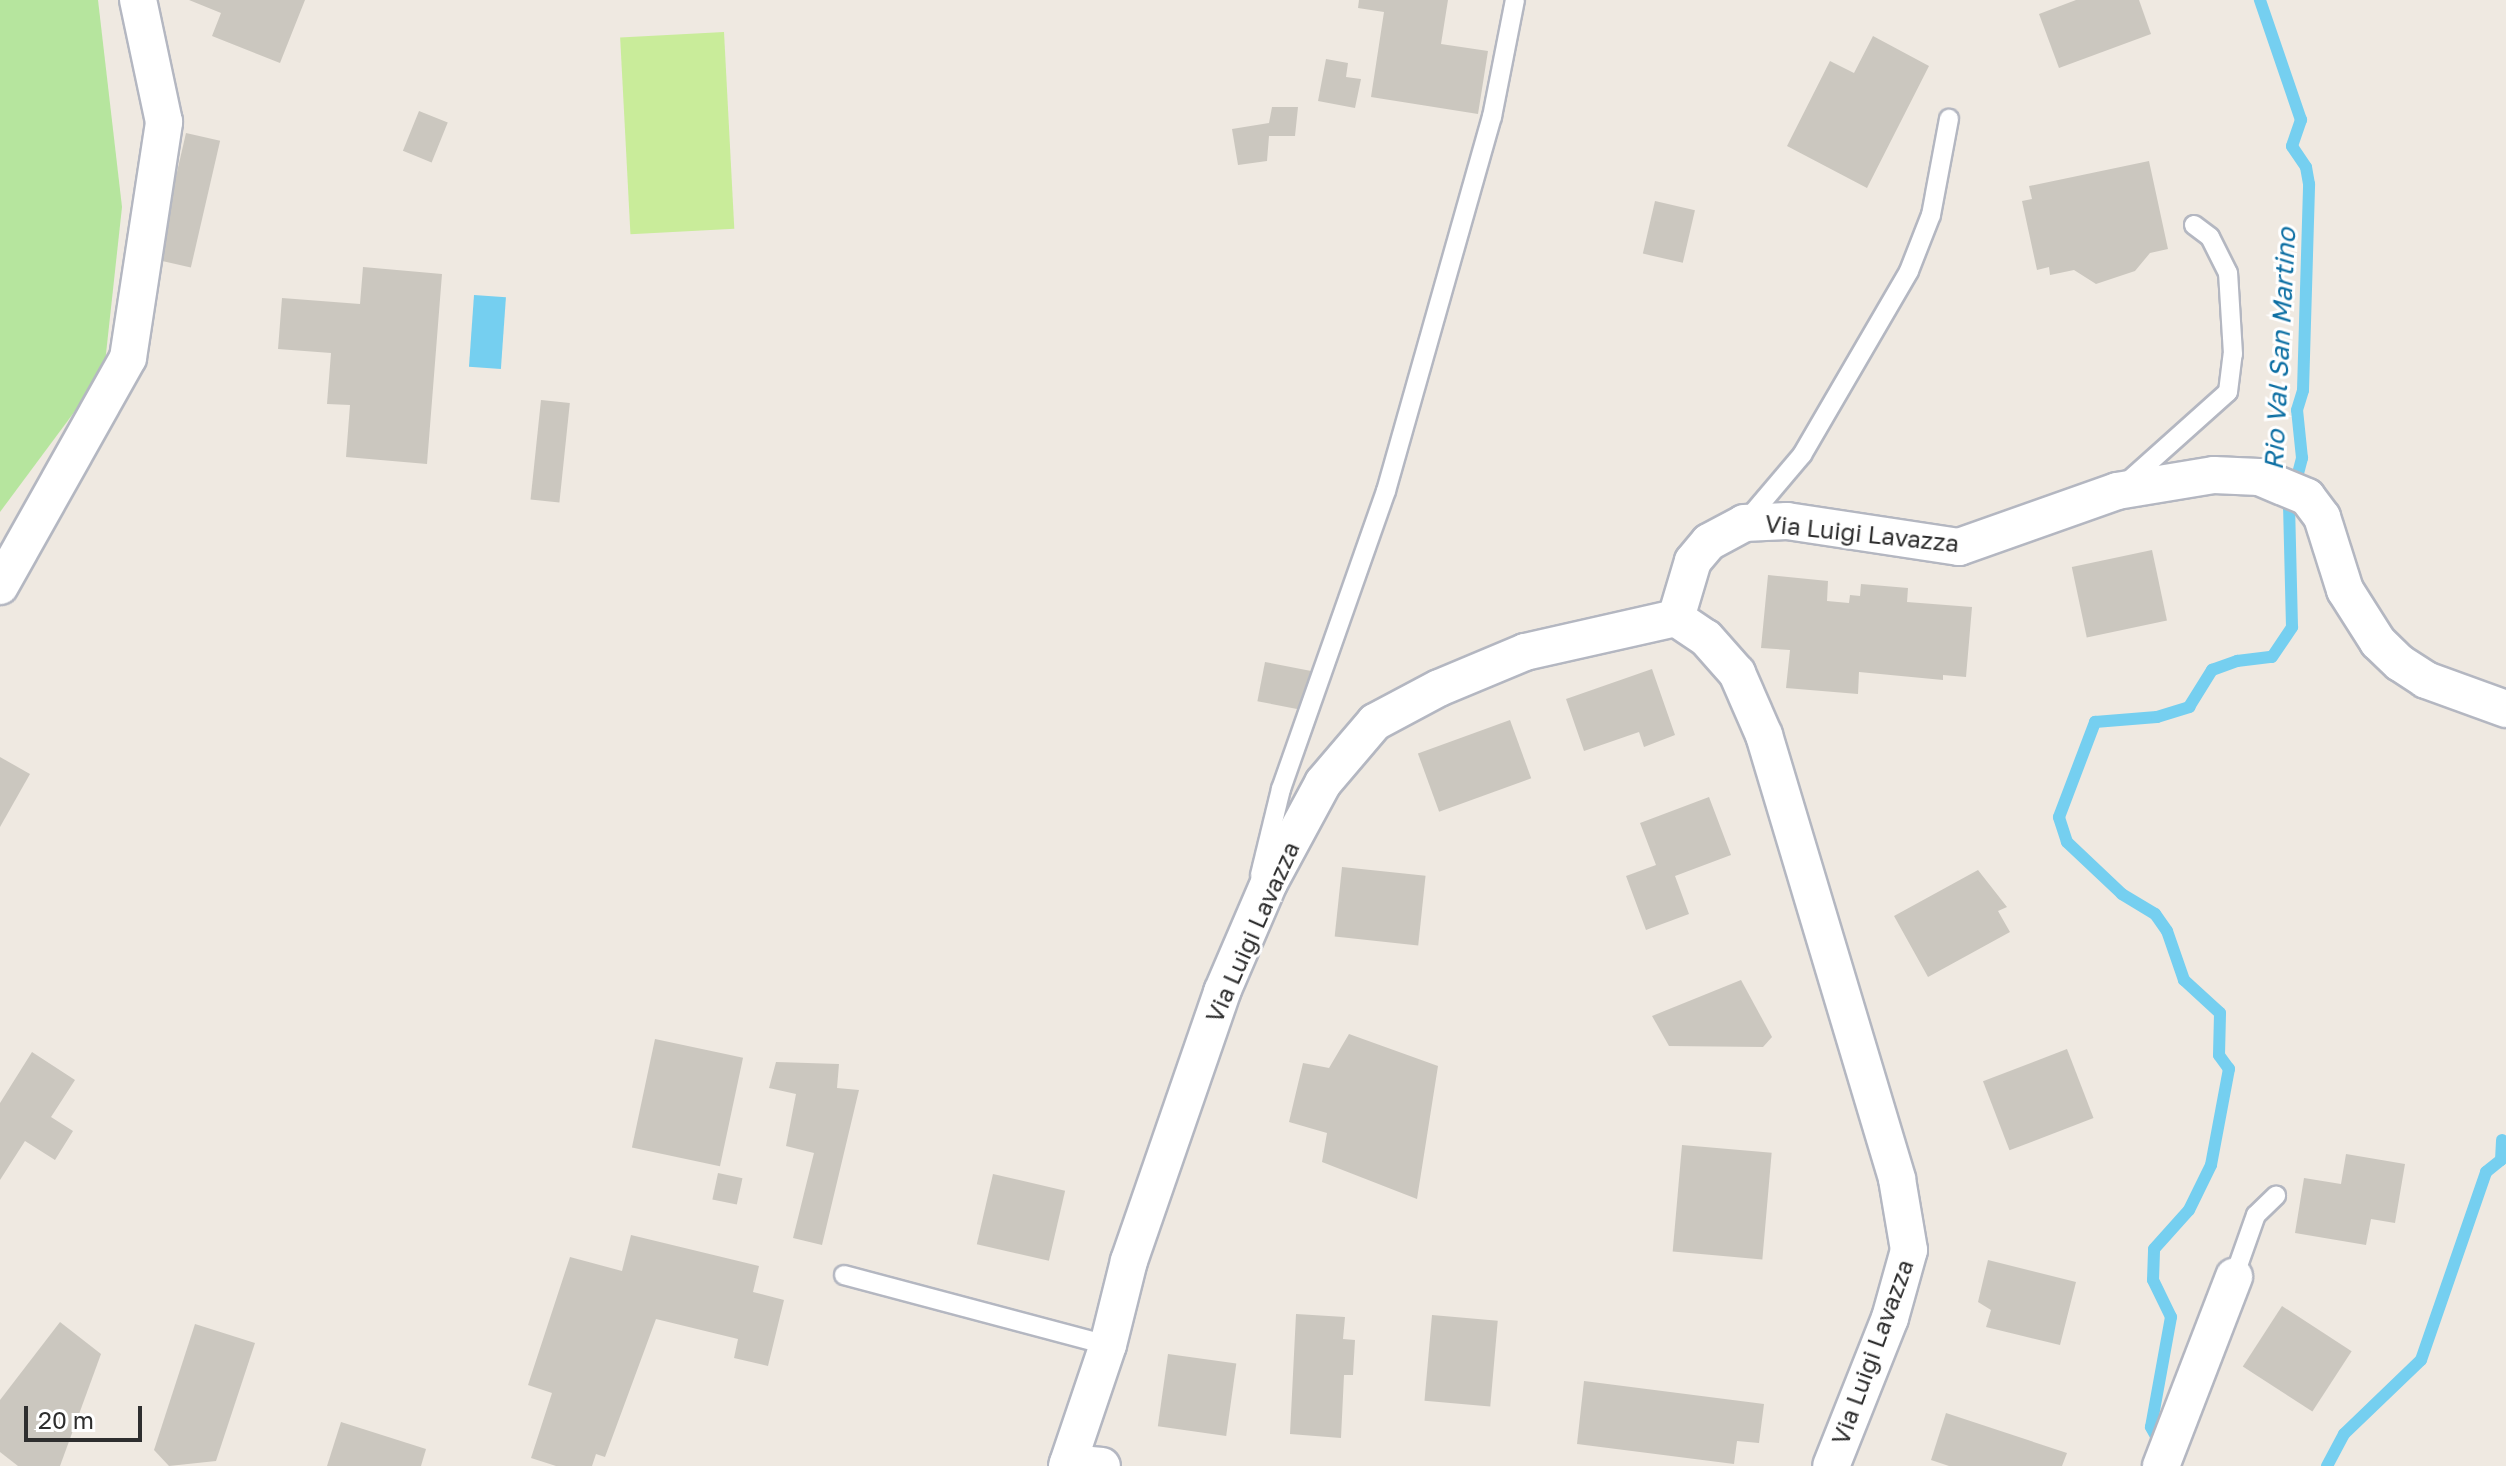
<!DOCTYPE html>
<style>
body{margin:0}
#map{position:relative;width:2506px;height:1466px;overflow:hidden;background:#efe9e1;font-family:"Golos Text",sans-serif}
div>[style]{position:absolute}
.green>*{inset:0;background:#b6e59e}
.pitch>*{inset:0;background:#c9ec9a;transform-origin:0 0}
.water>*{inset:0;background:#75cff0;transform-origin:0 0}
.stream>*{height:12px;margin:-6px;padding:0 6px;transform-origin:6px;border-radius:6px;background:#75cff0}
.building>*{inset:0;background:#cbc7bf;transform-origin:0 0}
.roads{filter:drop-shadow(2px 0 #b4b7c1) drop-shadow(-2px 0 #b4b7c1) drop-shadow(0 2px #b4b7c1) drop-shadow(0 -2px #b4b7c1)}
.lane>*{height:18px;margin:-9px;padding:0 9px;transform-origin:9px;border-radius:9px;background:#fff}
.street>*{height:36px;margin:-18px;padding:0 18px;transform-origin:18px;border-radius:18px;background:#fff}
span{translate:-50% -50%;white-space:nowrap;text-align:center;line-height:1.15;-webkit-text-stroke:6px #fff;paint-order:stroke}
.street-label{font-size:24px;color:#2e2e2e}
.water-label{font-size:26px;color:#0d6fa3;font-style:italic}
.scale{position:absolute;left:24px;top:1406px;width:118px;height:36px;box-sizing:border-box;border:4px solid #2e2e2e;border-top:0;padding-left:10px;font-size:24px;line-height:28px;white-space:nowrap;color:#2e2e2e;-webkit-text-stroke:6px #fff;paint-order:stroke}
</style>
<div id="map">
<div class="green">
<div style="clip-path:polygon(0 0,98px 0,122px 207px,104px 372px,0 512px)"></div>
</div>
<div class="pitch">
<div style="left:724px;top:32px;width:197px;height:104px;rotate:87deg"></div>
</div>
<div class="water">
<div style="left:474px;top:295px;width:32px;height:72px;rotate:4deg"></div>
</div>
<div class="stream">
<div style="left:2162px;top:1447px;width:23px;rotate:-119deg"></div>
<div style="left:2151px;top:1427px;width:112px;rotate:-79.7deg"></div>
<div style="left:2171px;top:1317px;width:41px;rotate:-115.9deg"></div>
<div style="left:2153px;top:1280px;width:31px;rotate:-88deg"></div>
<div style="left:2154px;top:1249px;width:52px;rotate:-48.1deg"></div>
<div style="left:2189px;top:1210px;width:50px;rotate:-63.9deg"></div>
<div style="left:2211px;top:1165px;width:98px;rotate:-79.4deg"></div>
<div style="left:2229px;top:1069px;width:17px;rotate:-126deg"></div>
<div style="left:2219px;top:1055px;width:42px;rotate:-88.6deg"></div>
<div style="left:2220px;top:1013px;width:49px;rotate:-137.5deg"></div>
<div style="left:2184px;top:980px;width:52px;rotate:-109.1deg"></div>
<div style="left:2167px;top:931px;width:21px;rotate:-125deg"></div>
<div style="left:2155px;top:914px;width:39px;rotate:-149deg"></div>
<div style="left:2122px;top:894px;width:76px;rotate:-136.6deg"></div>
<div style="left:2067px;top:842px;width:26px;rotate:-108deg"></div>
<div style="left:2059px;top:817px;width:102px;rotate:-69.2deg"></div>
<div style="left:2095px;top:722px;width:62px;rotate:-4.6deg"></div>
<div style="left:2157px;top:717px;width:34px;rotate:-17deg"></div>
<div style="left:2189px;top:707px;width:44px;rotate:-58.1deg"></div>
<div style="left:2212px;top:670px;width:27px;rotate:-20deg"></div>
<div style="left:2237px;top:661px;width:35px;rotate:-7deg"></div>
<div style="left:2272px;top:657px;width:36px;rotate:-56deg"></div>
<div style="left:2292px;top:627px;width:119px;rotate:-91.4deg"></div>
<div style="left:2289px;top:508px;width:52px;rotate:-75.4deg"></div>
<div style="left:2302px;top:458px;width:48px;rotate:-95.9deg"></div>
<div style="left:2297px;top:410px;width:21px;rotate:-73deg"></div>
<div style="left:2303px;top:390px;width:206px;rotate:-88.3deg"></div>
<div style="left:2309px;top:184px;width:17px;rotate:-100deg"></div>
<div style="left:2306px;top:167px;width:25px;rotate:-124deg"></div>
<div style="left:2292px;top:146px;width:28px;rotate:-71deg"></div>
<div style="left:2301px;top:120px;width:127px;rotate:-108.9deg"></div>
<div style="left:2327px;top:1466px;width:36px;rotate:-62deg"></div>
<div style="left:2344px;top:1434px;width:107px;rotate:-43.9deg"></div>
<div style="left:2421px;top:1360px;width:199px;rotate:-70.9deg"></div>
<div style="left:2486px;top:1172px;width:19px;rotate:-39deg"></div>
<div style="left:2501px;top:1160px;width:20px;rotate:-87deg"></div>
</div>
<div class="building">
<div style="clip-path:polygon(189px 0,305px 0,280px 63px,212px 36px,221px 13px)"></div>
<div style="clip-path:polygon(1359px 0,1448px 0,1441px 44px,1488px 51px,1478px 114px,1371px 97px,1384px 12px,1358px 8px)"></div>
<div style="clip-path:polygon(2076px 0,2139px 0,2151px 34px,2059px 68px,2039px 14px)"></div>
<div style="clip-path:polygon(1873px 36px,1929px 66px,1867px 188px,1787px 146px,1830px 61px,1854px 73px)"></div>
<div style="clip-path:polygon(1326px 59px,1348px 63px,1346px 77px,1361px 79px,1355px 108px,1318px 101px)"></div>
<div style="clip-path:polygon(1272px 107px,1298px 107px,1295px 136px,1269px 136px,1267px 161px,1238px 165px,1232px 129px,1269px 123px)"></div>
<div style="left:419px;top:111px;width:31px;height:43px;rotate:22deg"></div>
<div style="left:186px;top:133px;width:35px;height:130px;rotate:13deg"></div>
<div style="clip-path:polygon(2149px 161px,2168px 249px,2150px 253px,2135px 271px,2096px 284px,2074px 270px,2050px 275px,2049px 267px,2037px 270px,2022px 201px,2032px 199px,2029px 186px)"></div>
<div style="left:1655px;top:201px;width:41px;height:54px;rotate:13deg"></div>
<div style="clip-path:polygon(363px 267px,442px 274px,427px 464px,346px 457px,350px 405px,327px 404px,331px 353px,278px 349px,282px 298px,360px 304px)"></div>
<div style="left:541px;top:400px;width:29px;height:100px;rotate:6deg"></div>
<div style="left:2152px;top:550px;width:72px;height:82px;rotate:78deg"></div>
<div style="clip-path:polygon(1768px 575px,1828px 581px,1827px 601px,1849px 603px,1850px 595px,1860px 596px,1861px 584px,1908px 588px,1907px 602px,1972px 607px,1966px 677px,1943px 675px,1943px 680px,1859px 672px,1858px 694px,1786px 688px,1790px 650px,1761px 648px)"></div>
<div style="left:1265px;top:662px;width:47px;height:40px;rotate:11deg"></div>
<div style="clip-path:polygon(1652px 669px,1675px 735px,1644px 747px,1639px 732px,1584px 751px,1566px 699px)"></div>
<div style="left:1510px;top:720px;width:62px;height:98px;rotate:70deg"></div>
<div style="clip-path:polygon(0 757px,30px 774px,0 827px)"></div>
<div style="clip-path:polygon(1709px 797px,1731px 855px,1675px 876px,1689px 914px,1646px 930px,1626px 876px,1656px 865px,1640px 823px)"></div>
<div style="left:1342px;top:867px;width:84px;height:70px;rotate:6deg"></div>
<div style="clip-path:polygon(1978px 870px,2007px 907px,1998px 911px,2010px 932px,1928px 977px,1894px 916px)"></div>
<div style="clip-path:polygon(1741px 980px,1772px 1037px,1763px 1047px,1669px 1046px,1652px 1016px)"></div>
<div style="clip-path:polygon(1349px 1034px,1438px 1066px,1417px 1199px,1322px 1162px,1327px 1133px,1289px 1122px,1303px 1063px,1329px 1068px)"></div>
<div style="left:655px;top:1039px;width:90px;height:111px;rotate:12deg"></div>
<div style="left:2067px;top:1049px;width:74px;height:90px;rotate:69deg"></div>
<div style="clip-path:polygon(32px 1052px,75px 1080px,51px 1117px,73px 1131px,55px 1160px,25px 1141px,0 1180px,0 1103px)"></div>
<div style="clip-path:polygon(776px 1062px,839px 1064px,837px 1088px,859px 1090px,822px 1245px,793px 1238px,814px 1153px,786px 1146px,796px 1094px,769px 1088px)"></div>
<div style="left:1682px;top:1145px;width:90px;height:107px;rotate:5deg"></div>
<div style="clip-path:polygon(2346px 1154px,2405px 1164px,2395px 1223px,2371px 1219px,2366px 1245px,2295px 1233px,2304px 1178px,2341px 1184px)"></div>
<div style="left:718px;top:1173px;width:25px;height:27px;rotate:12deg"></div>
<div style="left:993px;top:1174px;width:74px;height:72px;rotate:13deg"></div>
<div style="clip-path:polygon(631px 1235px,759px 1266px,753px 1292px,784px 1300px,768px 1366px,734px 1358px,738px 1339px,656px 1319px,605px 1457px,596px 1454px,592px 1466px,556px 1466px,531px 1458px,552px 1393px,528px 1385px,570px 1257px,622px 1271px)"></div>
<div style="clip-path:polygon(1988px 1260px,2076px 1282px,2060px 1345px,1986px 1327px,1991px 1310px,1978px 1302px)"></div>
<div style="left:2282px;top:1306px;width:83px;height:72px;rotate:33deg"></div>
<div style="clip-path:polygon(1296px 1314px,1345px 1317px,1343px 1339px,1355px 1340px,1353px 1375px,1344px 1375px,1341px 1438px,1290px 1434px)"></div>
<div style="left:1432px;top:1315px;width:66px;height:86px;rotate:5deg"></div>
<div style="clip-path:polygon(60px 1322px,101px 1354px,60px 1466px,18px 1466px,0 1452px,0 1400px)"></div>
<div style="clip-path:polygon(195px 1324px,255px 1343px,216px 1461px,169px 1466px,154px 1450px)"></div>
<div style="left:1168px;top:1354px;width:69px;height:73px;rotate:8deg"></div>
<div style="clip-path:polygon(1584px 1381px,1764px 1404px,1759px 1443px,1737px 1441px,1734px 1464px,1577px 1444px)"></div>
<div style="clip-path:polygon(1946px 1413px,2067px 1453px,2062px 1466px,1949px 1466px,1931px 1460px)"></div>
<div style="clip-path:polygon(341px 1422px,426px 1449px,421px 1466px,327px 1466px)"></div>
</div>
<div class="roads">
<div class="lane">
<div style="left:2125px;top:484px;width:138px;rotate:-41.8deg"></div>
<div style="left:2228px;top:392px;width:38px;rotate:-83deg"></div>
<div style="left:2233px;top:354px;width:81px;rotate:-93.5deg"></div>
<div style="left:2228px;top:273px;width:40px;rotate:-116.6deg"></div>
<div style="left:2210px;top:237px;width:20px;rotate:-143deg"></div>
<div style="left:1746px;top:521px;width:87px;rotate:-49.7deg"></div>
<div style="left:1802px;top:455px;width:213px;rotate:-59.8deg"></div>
<div style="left:1909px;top:271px;width:60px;rotate:-68.6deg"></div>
<div style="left:1931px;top:215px;width:98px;rotate:-79.4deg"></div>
<div style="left:1260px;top:875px;width:89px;rotate:-76.3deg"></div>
<div style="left:1281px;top:789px;width:316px;rotate:-70.6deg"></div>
<div style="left:1386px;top:491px;width:389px;rotate:-74.2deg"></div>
<div style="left:1492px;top:117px;width:119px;rotate:-78.9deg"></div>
<div style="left:844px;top:1275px;width:273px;rotate:14.9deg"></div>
<div style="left:2234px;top:1277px;width:66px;rotate:-70.5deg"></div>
<div style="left:2256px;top:1215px;width:28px;rotate:-44deg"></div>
</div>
<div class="street">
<div style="left:0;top:586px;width:261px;rotate:-60.7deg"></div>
<div style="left:128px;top:358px;width:239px;rotate:-81.3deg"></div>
<div style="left:164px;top:122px;width:125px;rotate:-102deg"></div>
<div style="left:1676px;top:618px;width:59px;rotate:-73.4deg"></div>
<div style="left:1693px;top:561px;width:25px;rotate:-50deg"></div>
<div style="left:1709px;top:542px;width:40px;rotate:-28deg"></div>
<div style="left:1744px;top:523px;width:43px;rotate:-2.7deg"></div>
<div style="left:1787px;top:521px;width:174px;rotate:8.6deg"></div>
<div style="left:1959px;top:547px;width:168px;rotate:-19.5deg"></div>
<div style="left:2117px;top:491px;width:98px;rotate:-9.4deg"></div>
<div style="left:2214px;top:475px;width:45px;rotate:2.5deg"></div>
<div style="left:2259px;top:477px;width:52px;rotate:22.6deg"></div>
<div style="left:2307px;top:497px;width:25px;rotate:53deg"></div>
<div style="left:2322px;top:517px;width:77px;rotate:72.5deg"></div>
<div style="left:2345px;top:590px;width:62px;rotate:57.6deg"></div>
<div style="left:2378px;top:642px;width:30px;rotate:44deg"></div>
<div style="left:2400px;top:663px;width:31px;rotate:33deg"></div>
<div style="left:2426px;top:680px;width:85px;rotate:19.9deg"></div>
<div style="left:1068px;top:1463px;width:34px;rotate:5deg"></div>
<div style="left:1067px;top:1466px;width:128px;rotate:-71.3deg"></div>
<div style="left:1108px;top:1345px;width:87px;rotate:-76deg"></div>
<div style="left:1129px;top:1261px;width:285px;rotate:-70.9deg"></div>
<div style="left:1222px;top:992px;width:119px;rotate:-66.7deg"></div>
<div style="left:1269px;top:883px;width:114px;rotate:-61.6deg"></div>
<div style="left:1323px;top:783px;width:80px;rotate:-49.6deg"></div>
<div style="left:1375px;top:722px;width:72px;rotate:-28deg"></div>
<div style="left:1439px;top:688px;width:93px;rotate:-22.7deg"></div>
<div style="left:1525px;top:652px;width:155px;rotate:-12.7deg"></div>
<div style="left:1676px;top:618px;width:36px;rotate:34deg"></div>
<div style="left:1706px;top:638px;width:47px;rotate:48.5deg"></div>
<div style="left:1737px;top:673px;width:68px;rotate:66.5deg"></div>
<div style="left:1764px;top:735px;width:463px;rotate:73.3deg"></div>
<div style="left:1897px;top:1179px;width:72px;rotate:80.4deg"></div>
<div style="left:1909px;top:1250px;width:71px;rotate:105.6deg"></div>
<div style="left:1890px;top:1318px;width:159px;rotate:111.7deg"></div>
<div style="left:2161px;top:1466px;width:203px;rotate:-68.9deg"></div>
</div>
</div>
<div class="street-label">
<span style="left:1862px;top:533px;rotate:6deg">Via Luigi Lavazza</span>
<span style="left:1252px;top:932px;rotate:-66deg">Via Luigi Lavazza</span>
<span style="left:1872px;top:1352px;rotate:-70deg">Via Luigi Lavazza</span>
</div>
<div class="water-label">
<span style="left:2280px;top:349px;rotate:-87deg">Rio Val San Martino</span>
</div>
<div class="scale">20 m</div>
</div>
